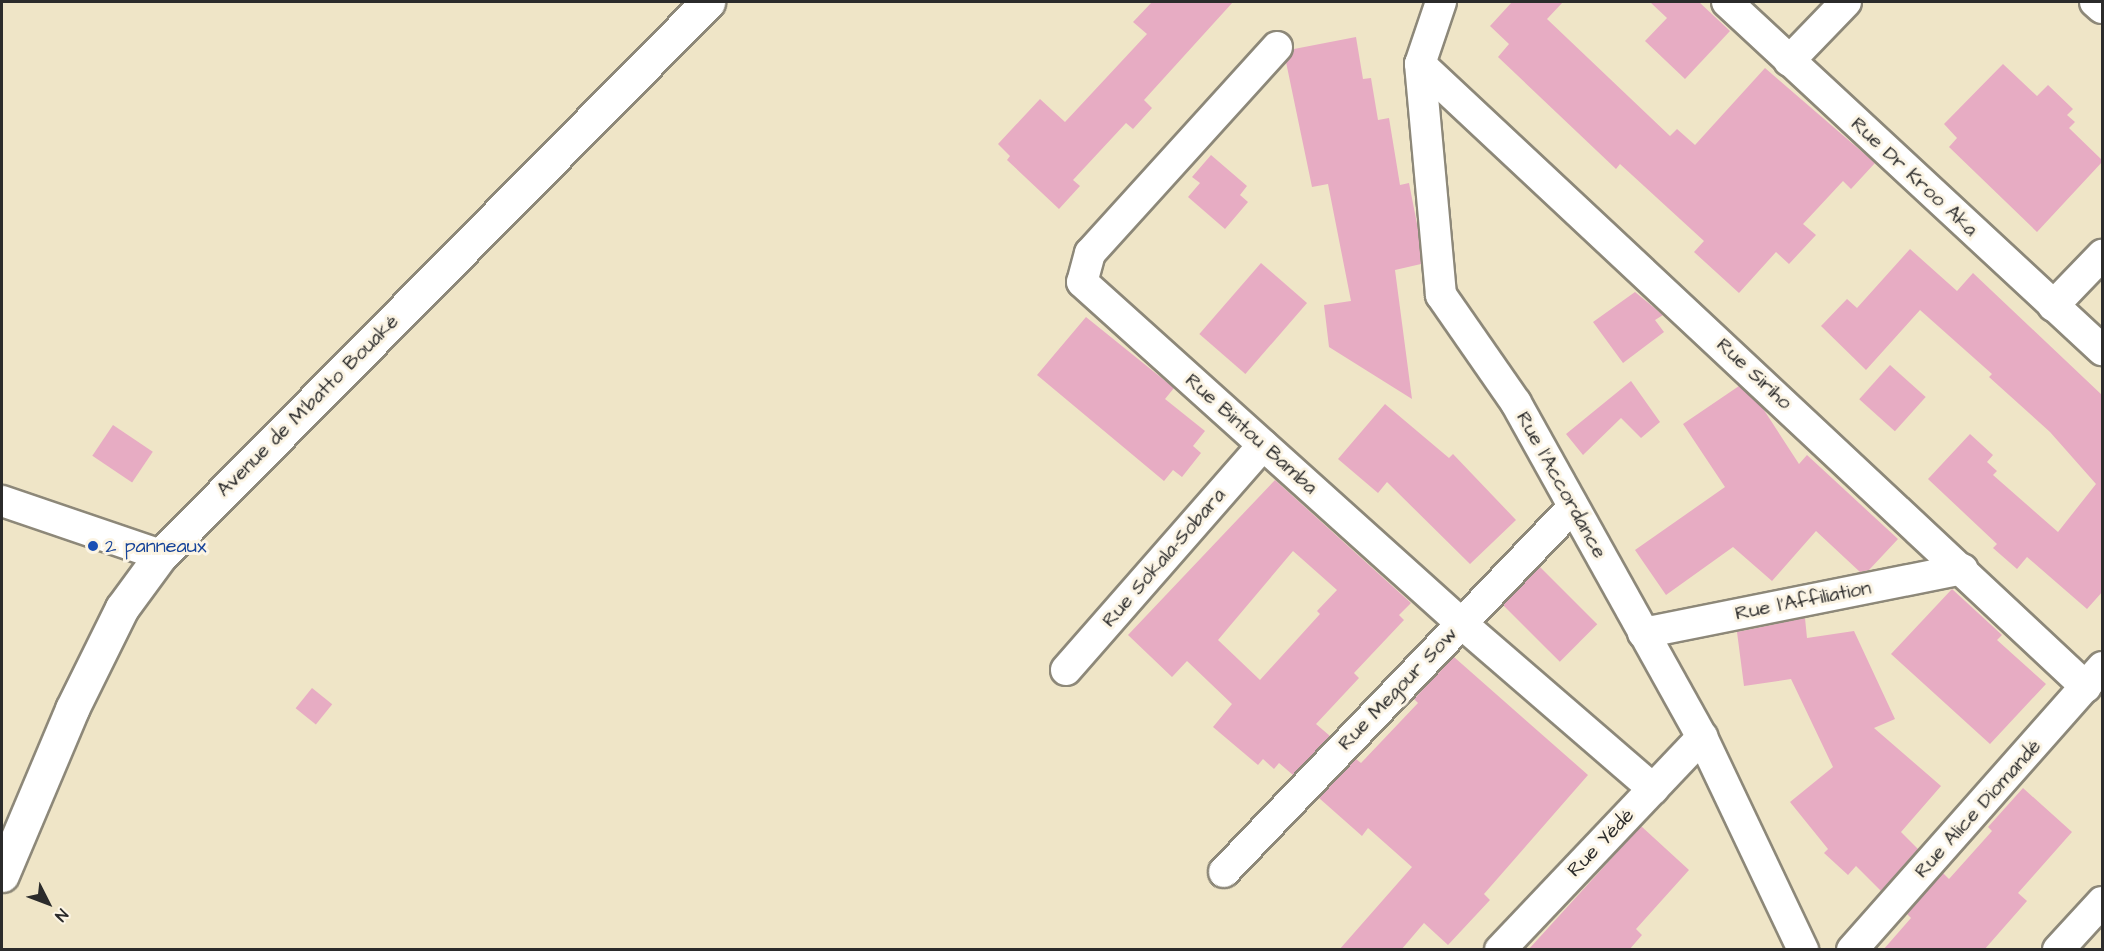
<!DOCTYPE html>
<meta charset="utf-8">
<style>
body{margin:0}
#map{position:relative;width:2104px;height:951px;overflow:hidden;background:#efe5c7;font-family:"Architects Daughter",sans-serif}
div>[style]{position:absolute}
.building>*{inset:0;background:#e7acc3;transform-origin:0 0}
.roads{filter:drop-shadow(2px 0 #8d8879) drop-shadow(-2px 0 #8d8879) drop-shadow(0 2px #8d8879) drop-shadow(0 -2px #8d8879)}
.minor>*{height:30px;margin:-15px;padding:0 15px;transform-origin:15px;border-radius:15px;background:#fff}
.tertiary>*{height:33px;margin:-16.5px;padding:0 16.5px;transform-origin:16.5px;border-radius:16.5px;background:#fff}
.dots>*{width:16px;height:16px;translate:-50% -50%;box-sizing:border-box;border:3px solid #fcf5e5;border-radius:50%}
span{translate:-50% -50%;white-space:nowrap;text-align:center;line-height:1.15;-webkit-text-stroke:6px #fcf5e5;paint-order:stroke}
.street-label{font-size:20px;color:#2b2b2b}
.transit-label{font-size:20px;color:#164399}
.left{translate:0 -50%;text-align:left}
.frame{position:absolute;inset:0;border:3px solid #2b2b2b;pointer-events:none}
.north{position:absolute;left:18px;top:873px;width:60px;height:60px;-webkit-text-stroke:4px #fcf5e5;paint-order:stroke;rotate:132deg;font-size:16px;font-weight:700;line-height:24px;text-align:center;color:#2b2b2b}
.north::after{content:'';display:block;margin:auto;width:21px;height:27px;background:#2b2b2b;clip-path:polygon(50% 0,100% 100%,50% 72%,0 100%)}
</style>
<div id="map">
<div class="building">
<div style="clip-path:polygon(1152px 2px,1233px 2px,1144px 100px,1152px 108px,1133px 129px,1126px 123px,1073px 180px,1080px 186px,1059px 209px,1007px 160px,1010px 156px,998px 144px,1040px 99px,1065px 122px,1147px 34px,1133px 22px)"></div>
<div style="clip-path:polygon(1512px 2px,1563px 2px,1547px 19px,1670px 136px,1677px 129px,1695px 145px,1765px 68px,1875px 163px,1851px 189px,1843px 181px,1803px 224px,1816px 235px,1789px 264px,1776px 252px,1739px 293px,1694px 252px,1704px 241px,1620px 164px,1616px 169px,1498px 57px,1509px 44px,1490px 26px)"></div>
<div style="clip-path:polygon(1650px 2px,1699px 2px,1730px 31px,1685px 79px,1645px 41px,1667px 18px)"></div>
<div style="clip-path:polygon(1356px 37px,1363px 79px,1371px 78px,1378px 120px,1389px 118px,1400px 185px,1409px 183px,1418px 229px,1421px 264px,1395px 270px,1412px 399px,1329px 347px,1324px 305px,1351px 301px,1328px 184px,1312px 187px,1286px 62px,1294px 49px)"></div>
<div style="clip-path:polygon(2003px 64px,2037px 96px,2048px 85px,2073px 109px,2067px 115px,2075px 122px,2069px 128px,2103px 161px,2037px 232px,1949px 147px,1957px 138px,1944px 124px)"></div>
<div style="clip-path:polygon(1211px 155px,1247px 186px,1240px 195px,1248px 202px,1225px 229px,1188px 197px,1200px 183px,1192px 177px)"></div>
<div style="clip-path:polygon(1910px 249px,1957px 291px,1973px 273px,2103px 396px,2103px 591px,2087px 609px,2027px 557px,2017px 569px,1993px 548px,1997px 544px,1928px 479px,1970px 434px,1993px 455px,1987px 462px,1997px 471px,1993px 475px,2058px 532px,2096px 484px,2050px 432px,1989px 377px,1992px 374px,1920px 310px,1866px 370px,1821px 326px,1847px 299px,1857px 308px)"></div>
<div style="left:1261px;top:263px;width:61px;height:94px;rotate:41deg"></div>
<div style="clip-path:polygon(1635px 292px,1663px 315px,1655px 320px,1664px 332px,1623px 363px,1593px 322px)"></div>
<div style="clip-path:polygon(1086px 317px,1174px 388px,1165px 399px,1205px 431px,1193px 446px,1201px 453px,1182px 477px,1173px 470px,1164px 481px,1037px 375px)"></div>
<div style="left:1890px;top:365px;width:48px;height:46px;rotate:42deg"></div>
<div style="clip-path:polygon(1631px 381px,1660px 422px,1641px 438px,1621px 418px,1583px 455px,1566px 434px)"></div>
<div style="clip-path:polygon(1739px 386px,1762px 407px,1799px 464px,1807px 455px,1898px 539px,1869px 570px,1860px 572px,1816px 531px,1772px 581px,1733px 547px,1666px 595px,1635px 550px,1725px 487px,1683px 424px)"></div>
<div style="clip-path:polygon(1385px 404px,1449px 458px,1453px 454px,1516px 520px,1470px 564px,1387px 482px,1378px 493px,1338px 459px)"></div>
<div style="left:113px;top:425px;width:48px;height:37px;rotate:34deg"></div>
<div style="clip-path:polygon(evenodd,1275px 480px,1411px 603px,1399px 615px,1404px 620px,1354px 673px,1359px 678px,1316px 724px,1330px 736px,1293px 775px,1279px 763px,1274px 769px,1263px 759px,1258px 765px,1213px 727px,1232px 704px,1187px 661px,1172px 677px,1128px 635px,1275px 480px,1293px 551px,1337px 590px,1317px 611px,1320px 614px,1260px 680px,1218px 640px,1293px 551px)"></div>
<div style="left:1540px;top:567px;width:81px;height:53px;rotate:45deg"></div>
<div style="clip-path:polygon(1952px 589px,2002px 635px,1997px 640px,2046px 684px,1990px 744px,1891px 654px)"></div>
<div style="clip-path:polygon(1805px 618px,1807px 638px,1854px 631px,1895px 719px,1874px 728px,1941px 786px,1901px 832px,1918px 849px,1881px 891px,1856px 866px,1848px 875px,1824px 853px,1828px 849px,1790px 802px,1833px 767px,1791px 679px,1744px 686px,1737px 632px)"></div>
<div style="clip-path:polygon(1454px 657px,1588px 775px,1484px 894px,1490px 900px,1448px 945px,1424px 923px,1401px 950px,1339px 950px,1412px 867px,1368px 828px,1362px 836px,1319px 798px,1356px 759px,1361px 763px,1418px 703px,1414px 699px)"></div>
<div style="left:312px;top:688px;width:26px;height:26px;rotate:39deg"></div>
<div style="clip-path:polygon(2023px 788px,2072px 832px,2018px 893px,2027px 901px,1984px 950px,1883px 950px,1911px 918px,1907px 914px,1943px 873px,1949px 879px,1992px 831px,1988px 827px)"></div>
<div style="clip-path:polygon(1641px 826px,1689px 870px,1636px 929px,1642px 935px,1629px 950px,1528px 950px)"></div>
</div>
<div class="roads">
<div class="minor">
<div style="left:1441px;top:2px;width:65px;rotate:108.7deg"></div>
<div style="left:1420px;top:64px;width:232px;rotate:84.8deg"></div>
<div style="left:1441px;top:295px;width:131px;rotate:55.2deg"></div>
<div style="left:1516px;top:403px;width:382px;rotate:60.9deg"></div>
<div style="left:1702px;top:737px;width:236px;rotate:64.6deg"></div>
<div style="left:1727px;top:2px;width:512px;rotate:42.86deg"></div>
<div style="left:2095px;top:2px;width:9px;rotate:41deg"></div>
<div style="left:1277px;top:47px;width:278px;rotate:132.2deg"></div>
<div style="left:1090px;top:253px;width:30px;rotate:105deg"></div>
<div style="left:1082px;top:282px;width:510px;rotate:41.98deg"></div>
<div style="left:1461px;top:623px;width:254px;rotate:40.8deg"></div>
<div style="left:1789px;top:61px;width:82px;rotate:-46deg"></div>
<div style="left:1420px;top:64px;width:912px;rotate:43.09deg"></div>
<div style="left:2053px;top:306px;width:71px;rotate:-46.1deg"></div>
<div style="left:2px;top:501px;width:168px;rotate:18.8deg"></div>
<div style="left:1643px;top:633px;width:326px;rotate:-11.3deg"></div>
<div style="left:1066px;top:670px;width:299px;rotate:-48.8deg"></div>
<div style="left:1224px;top:872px;width:505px;rotate:-46.28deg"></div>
<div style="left:1500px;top:950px;width:294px;rotate:-46.5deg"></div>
<div style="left:1852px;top:950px;width:378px;rotate:-48.5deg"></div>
<div style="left:2058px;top:950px;width:65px;rotate:-47.5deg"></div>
</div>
<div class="tertiary">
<div style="left:2px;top:875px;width:180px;rotate:-67.1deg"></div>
<div style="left:72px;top:709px;width:113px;rotate:-63.7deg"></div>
<div style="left:122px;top:608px;width:66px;rotate:-53.7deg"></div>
<div style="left:161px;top:555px;width:778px;rotate:-45.31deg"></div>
</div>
</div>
<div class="dots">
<div style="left:93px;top:546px;background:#1a4fb4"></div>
</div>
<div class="street-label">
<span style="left:1914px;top:177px;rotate:43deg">Rue Dr Kroo Aka</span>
<span style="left:1754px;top:374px;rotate:43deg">Rue Siriho</span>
<span style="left:308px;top:406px;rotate:-45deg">Avenue de M'batto Bouaké</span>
<span style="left:1251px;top:434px;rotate:42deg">Rue Bintou Bamba</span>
<span style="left:1561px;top:485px;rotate:61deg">Rue l'Accordance</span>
<span style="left:1164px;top:558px;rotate:-49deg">Rue Sokala-Sobara</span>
<span style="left:1803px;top:601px;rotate:-11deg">Rue l'Affiliation</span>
<span style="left:1398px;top:689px;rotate:-46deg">Rue Megour Sow</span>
<span style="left:1978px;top:809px;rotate:-48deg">Rue Alice Diomandé</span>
<span style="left:1601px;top:843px;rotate:-46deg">Rue Yédé</span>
</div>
<div class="transit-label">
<span class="left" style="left:105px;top:546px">2 panneaux</span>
</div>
<div class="frame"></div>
<div class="north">N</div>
</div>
